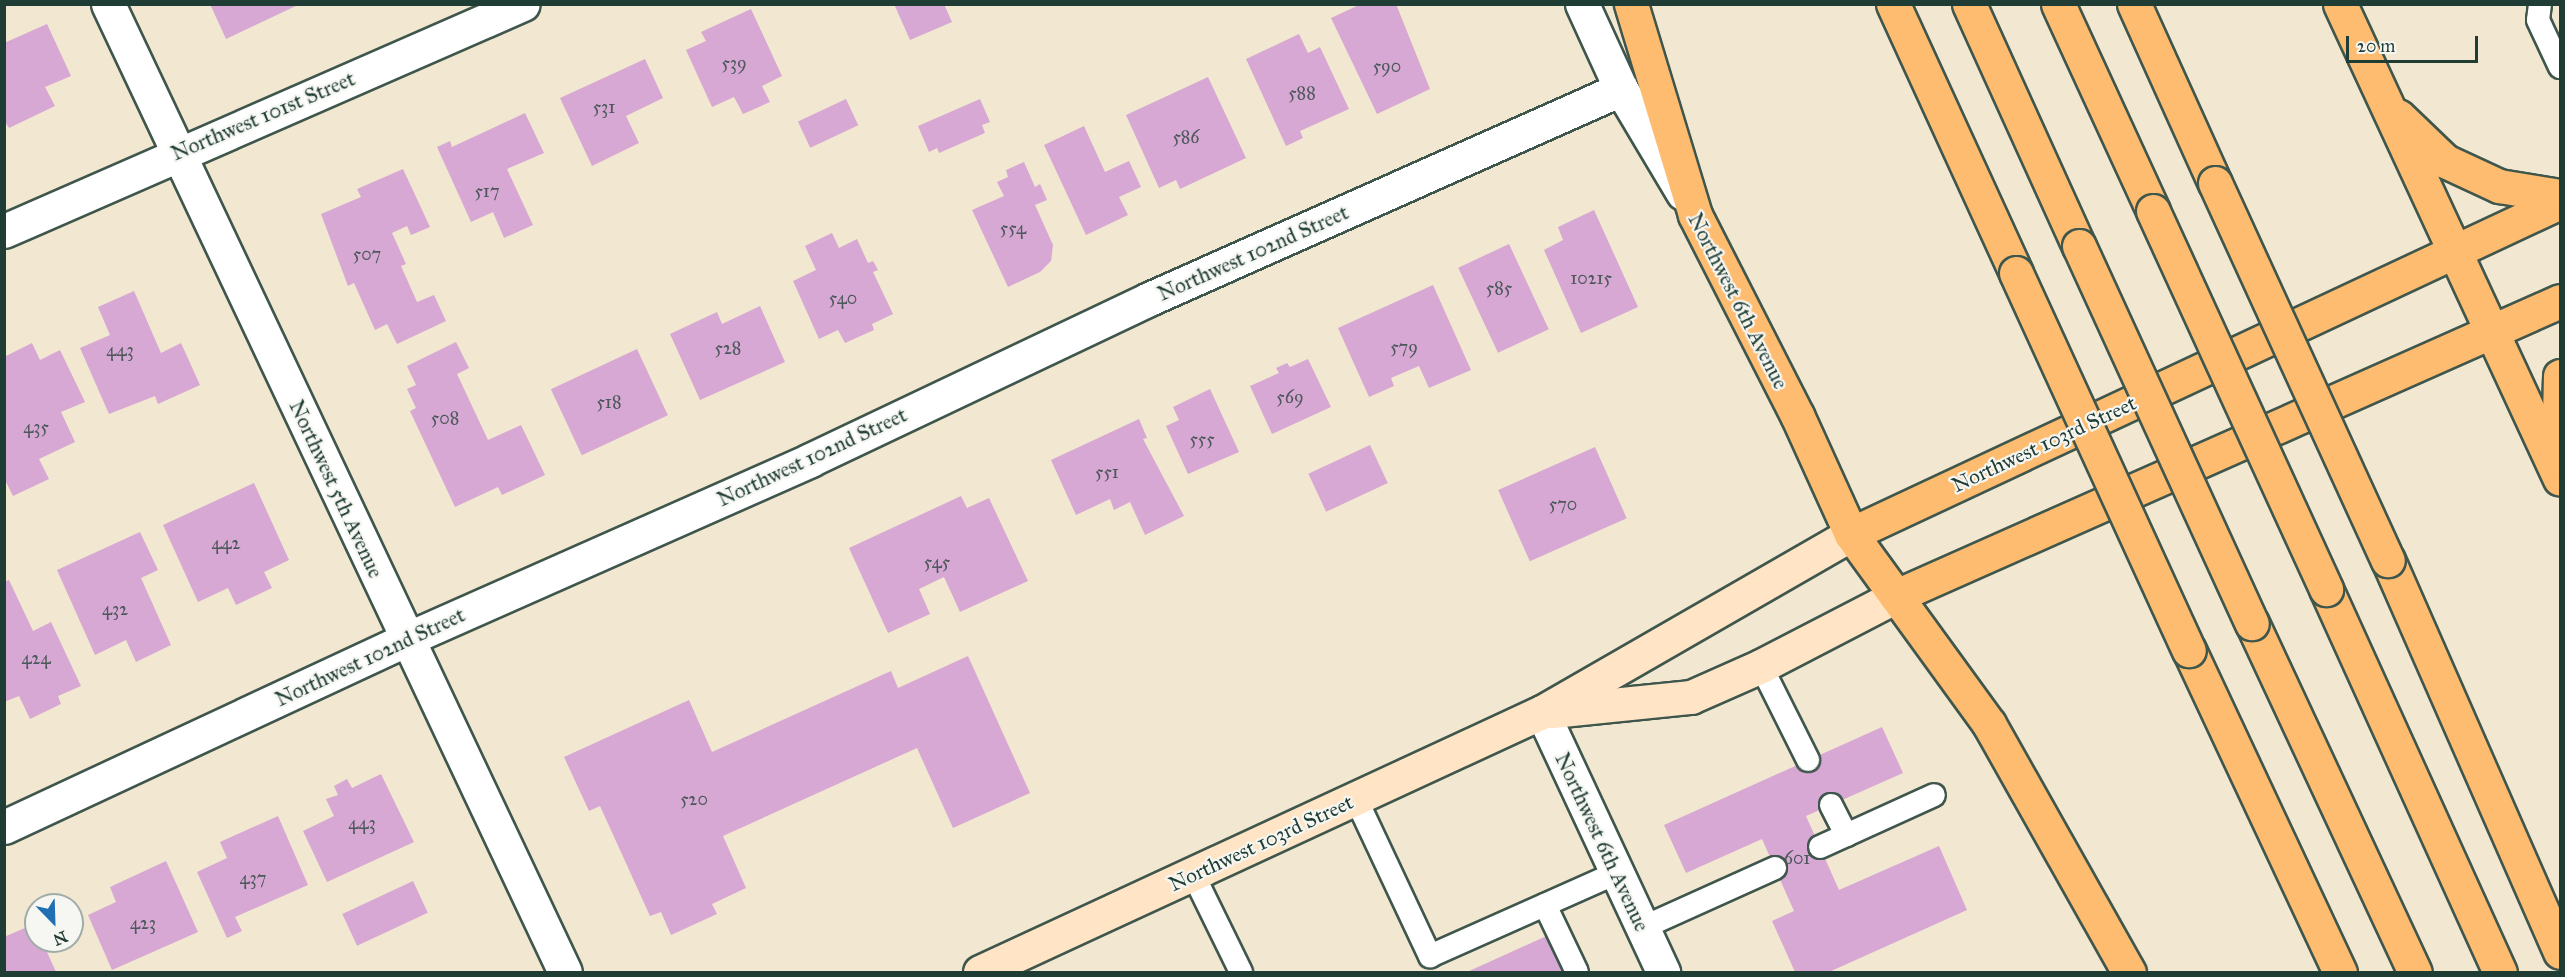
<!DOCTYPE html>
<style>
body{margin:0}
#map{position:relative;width:2565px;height:977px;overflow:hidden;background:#f2e7d1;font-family:"IM FELL Great Primer",serif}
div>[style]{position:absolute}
.building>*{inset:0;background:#d7a8d3;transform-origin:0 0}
.roads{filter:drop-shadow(2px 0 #3f564c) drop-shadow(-2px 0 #3f564c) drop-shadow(0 2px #3f564c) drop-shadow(0 -2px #3f564c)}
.lane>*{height:22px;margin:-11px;padding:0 11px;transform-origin:11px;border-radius:11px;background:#fff}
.street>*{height:33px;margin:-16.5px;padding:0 16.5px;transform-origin:16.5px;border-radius:16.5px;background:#fff}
.secondary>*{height:33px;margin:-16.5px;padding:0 16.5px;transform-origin:16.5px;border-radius:16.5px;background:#ffe4c6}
.primary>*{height:33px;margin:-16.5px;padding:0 16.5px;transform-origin:16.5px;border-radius:16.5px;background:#febc70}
.highway>*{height:33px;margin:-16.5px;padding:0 16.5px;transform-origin:16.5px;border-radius:16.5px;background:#febc70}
.bridges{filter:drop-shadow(2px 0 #3f564c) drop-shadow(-2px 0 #3f564c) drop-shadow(0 2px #3f564c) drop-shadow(0 -2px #3f564c)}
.highway-bridge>*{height:33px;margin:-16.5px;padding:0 16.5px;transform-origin:16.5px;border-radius:16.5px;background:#febc70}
span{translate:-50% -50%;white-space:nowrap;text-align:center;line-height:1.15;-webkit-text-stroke:4.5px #f6f6f2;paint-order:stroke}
.number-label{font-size:18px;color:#4d585c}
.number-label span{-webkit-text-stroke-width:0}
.street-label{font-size:21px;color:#1f3d34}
.frame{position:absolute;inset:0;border:6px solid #1f3d34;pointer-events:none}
.north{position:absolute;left:24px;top:893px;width:60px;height:60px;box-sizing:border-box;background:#f6f6f2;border:2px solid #a0aca6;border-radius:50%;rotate:157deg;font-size:16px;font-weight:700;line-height:24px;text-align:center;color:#1f3d34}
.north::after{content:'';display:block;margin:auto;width:21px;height:27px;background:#1f6fb2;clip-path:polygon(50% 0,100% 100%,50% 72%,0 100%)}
.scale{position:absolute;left:2346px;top:36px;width:132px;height:27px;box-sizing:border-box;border:3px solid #1f3d34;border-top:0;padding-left:8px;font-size:18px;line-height:21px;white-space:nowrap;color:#1f3d34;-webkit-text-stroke:4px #f6f6f2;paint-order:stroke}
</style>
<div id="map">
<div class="building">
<div style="clip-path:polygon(210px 4px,300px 4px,226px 39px)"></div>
<div style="clip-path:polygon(894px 4px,944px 4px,952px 22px,910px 40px)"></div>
<div style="clip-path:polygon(1361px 4px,1396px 4px,1430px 89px,1377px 114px,1331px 18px)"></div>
<div style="clip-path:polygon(751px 9px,782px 76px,762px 86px,770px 102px,743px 114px,734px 97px,712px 107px,686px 50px,706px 41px,701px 32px)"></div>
<div style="clip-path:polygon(47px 24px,71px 76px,45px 87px,55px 106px,9px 128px,4px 120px,4px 43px)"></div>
<div style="clip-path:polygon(1299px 34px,1308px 53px,1320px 47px,1349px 109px,1300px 131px,1303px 138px,1286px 146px,1246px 59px)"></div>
<div style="clip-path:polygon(645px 59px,663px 98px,626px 116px,639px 143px,592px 166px,560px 98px)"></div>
<div style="clip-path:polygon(1208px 77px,1246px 158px,1180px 189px,1176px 180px,1159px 188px,1126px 115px)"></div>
<div style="left:846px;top:99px;width:29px;height:53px;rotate:65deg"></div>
<div style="clip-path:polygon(980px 99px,990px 122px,982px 125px,985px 133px,939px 153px,937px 148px,929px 152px,918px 126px)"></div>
<div style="clip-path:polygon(525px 113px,544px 153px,507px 169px,533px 225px,504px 238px,493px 212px,471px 222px,437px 147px,450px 141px,452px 147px)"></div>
<div style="clip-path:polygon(1084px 126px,1105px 172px,1129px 161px,1141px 187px,1119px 197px,1128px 215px,1086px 235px,1044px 145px)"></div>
<div style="clip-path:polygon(1024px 162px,1035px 187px,1040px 184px,1047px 200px,1035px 205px,1053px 245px,1051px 261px,1040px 272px,1008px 287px,972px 210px,1004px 196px,997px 182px,1008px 177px,1006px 170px)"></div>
<div style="clip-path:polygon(403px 169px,430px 227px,411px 235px,407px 226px,392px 233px,406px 264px,401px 266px,417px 302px,434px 295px,446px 321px,397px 344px,387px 324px,375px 330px,354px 283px,348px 286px,321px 214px,361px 197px,357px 189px)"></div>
<div style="clip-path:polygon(1594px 210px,1638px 307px,1581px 333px,1544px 250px,1563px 240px,1558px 227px)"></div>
<div style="clip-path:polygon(832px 233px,839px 248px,857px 239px,868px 263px,873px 261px,878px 270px,873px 272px,893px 314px,872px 324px,874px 330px,845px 343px,838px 330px,819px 339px,793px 281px,816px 270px,805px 246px)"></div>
<div style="left:1509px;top:244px;width:94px;height:56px;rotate:65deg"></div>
<div style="clip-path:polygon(1433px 285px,1471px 370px,1429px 388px,1419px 366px,1391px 378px,1394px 386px,1369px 397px,1338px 328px)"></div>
<div style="clip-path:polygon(134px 291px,161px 353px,181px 343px,200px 385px,158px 404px,155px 396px,109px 414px,80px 348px,110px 335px,98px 307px)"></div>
<div style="clip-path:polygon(760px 306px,785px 362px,700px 400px,670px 334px,717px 312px,722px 324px)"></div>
<div style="clip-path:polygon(456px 342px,469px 368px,457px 374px,488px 440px,521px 425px,545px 475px,502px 495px,498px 487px,455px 507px,410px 411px,416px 408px,407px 389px,416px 385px,407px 366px)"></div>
<div style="clip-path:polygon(32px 343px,40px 360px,60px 350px,85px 402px,61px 412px,75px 442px,39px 459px,49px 479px,13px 496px,4px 478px,4px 357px)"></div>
<div style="left:637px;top:349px;width:73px;height:95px;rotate:65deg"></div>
<div style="clip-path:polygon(1308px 359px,1331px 407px,1272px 434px,1250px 386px,1279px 373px,1276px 368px,1287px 363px,1290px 367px)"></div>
<div style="clip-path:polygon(1210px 389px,1239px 452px,1188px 474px,1166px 426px,1179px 420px,1173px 407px)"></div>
<div style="clip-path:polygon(1139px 419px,1147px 438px,1143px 439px,1184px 516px,1145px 535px,1130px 502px,1114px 510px,1110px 499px,1076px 515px,1051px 460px)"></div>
<div style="left:1370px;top:445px;width:42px;height:68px;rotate:65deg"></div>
<div style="left:1595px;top:447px;width:78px;height:106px;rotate:66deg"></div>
<div style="clip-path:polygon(254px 483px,289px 560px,264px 572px,272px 588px,236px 605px,228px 588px,198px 602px,163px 525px)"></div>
<div style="clip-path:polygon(961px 496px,967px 508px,989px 498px,1028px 581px,960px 612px,944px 577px,919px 589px,930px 614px,888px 633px,849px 548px)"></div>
<div style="clip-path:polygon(140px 532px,158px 570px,141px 578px,171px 645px,136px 662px,126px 640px,95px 655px,57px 570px)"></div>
<div style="clip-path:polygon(9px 580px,33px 631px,51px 622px,81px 686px,58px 696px,61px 704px,30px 719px,19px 696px,4px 702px,4px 582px)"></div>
<div style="clip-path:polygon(968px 656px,1030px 793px,953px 828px,917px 748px,723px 836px,746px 888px,712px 904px,717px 914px,671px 935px,661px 912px,650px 916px,600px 806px,589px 811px,564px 757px,689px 700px,712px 752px,891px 671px,898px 688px)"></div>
<div style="clip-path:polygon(1882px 727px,1903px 773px,1806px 816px,1839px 890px,1939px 846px,1967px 910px,1829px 972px,1795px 972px,1772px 921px,1794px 911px,1762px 839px,1686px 873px,1664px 825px)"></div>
<div style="clip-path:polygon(381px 774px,414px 842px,327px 882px,303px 831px,334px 816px,326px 799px,338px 795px,334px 786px,347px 779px,352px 788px)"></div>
<div style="clip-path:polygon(278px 816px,308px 885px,235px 917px,242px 931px,227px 938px,197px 872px,227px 858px,220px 842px)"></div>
<div style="clip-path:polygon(166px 861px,198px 932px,112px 970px,88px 915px,116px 902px,110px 887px)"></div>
<div style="left:413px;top:881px;width:35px;height:78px;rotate:65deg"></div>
<div style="clip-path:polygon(34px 924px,36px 941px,42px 941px,56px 972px,4px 972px,4px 937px)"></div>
<div style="clip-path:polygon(1564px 928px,1584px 972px,1467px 972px)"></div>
</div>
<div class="roads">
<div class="lane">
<div style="left:2540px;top:4px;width:16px;rotate:97deg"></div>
<div style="left:2538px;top:20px;width:52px;rotate:64.9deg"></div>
<div style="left:1761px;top:666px;width:105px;rotate:63.4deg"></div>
<div style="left:1356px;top:799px;width:174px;rotate:64.8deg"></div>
<div style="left:1430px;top:956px;width:204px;rotate:-24deg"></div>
<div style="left:1831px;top:805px;width:34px;rotate:63deg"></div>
<div style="left:1820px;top:847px;width:125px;rotate:-24.5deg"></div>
<div style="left:1193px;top:874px;width:109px;rotate:63.9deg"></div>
<div style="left:1545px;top:905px;width:74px;rotate:64.5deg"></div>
<div style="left:1642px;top:928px;width:146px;rotate:-24.3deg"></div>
</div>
<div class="street">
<div style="left:108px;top:4px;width:1070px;rotate:64.73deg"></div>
<div style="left:1582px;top:4px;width:94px;rotate:65.4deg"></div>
<div style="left:1621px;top:89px;width:121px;rotate:59.2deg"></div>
<div style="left:4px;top:231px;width:566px;rotate:-23.62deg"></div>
<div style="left:1542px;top:712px;width:287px;rotate:65deg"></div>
<div style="left:4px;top:827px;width:445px;rotate:-25deg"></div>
<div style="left:407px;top:639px;width:441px;rotate:-23.9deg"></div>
<div style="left:810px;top:460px;width:375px;rotate:-25.4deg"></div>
<div style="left:1149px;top:299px;width:517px;rotate:-23.99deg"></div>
</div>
<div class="secondary">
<div style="left:1552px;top:711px;width:140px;rotate:-5.8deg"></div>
<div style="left:1691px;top:697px;width:77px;rotate:-23.9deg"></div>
<div style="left:1761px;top:666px;width:152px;rotate:-27.4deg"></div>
<div style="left:980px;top:972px;width:619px;rotate:-24.83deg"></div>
<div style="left:1542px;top:712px;width:357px;rotate:-29.9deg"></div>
</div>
<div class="primary">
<div style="left:1695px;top:215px;width:225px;rotate:63deg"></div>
<div style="left:1797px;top:415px;width:131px;rotate:65.6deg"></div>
<div style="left:1851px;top:534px;width:77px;rotate:54deg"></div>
<div style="left:1896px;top:596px;width:727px;rotate:-23.95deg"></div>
<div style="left:1851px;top:534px;width:783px;rotate:-25.09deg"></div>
</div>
<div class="highway">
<div style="left:1631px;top:4px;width:220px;rotate:73.1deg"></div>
<div style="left:1893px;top:4px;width:296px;rotate:65.4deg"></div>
<div style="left:1969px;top:4px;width:266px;rotate:65.6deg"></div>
<div style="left:2058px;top:4px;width:228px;rotate:65.3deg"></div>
<div style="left:2134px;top:4px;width:196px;rotate:65.7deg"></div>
<div style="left:2340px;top:4px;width:523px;rotate:65.15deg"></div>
<div style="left:2398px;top:116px;width:65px;rotate:43.8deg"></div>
<div style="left:2445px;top:161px;width:60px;rotate:24.8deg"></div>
<div style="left:2499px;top:186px;width:62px;rotate:9.3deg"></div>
<div style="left:2558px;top:463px;width:87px;rotate:-88.7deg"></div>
<div style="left:2388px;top:560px;width:428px;rotate:66.3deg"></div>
<div style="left:2326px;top:589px;width:421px;rotate:65.6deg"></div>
<div style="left:1896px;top:596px;width:158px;rotate:54deg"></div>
<div style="left:1989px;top:724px;width:285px;rotate:60.6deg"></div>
<div style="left:2252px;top:623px;width:385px;rotate:65deg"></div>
<div style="left:2189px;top:650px;width:356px;rotate:64.9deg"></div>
</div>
</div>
<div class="bridges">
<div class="highway-bridge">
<div style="left:2215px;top:183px;width:415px;rotate:65.4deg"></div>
<div style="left:2153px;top:211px;width:416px;rotate:65.4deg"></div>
<div style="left:2079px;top:246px;width:415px;rotate:65.4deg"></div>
<div style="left:2016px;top:273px;width:415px;rotate:65.4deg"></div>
</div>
</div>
<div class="number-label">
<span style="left:734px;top:63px">539</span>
<span style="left:1387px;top:66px">590</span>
<span style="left:1302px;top:93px">588</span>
<span style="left:604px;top:107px">531</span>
<span style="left:1186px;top:137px">586</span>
<span style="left:487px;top:191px">517</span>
<span style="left:1013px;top:228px">554</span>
<span style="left:367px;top:254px">507</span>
<span style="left:1591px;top:278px">10215</span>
<span style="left:1499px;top:288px">585</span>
<span style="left:843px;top:298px">540</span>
<span style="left:1404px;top:347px">579</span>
<span style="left:728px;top:348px">528</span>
<span style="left:120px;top:350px">443</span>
<span style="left:1290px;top:397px">569</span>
<span style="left:609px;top:402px">518</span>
<span style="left:445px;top:418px">508</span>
<span style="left:36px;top:427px">435</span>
<span style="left:1202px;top:439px">555</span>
<span style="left:1107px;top:472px">551</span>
<span style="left:1563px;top:504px">570</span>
<span style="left:226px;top:543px">442</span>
<span style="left:937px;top:562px">545</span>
<span style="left:115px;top:609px">432</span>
<span style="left:36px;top:658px">424</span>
<span style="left:694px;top:799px">520</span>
<span style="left:362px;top:823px">443</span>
<span style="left:1797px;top:858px">601</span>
<span style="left:253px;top:878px">437</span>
<span style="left:143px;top:923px">423</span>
</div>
<div class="street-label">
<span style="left:263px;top:116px;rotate:-23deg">Northwest 101st Street</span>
<span style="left:1253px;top:253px;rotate:-24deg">Northwest 102nd Street</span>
<span style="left:1738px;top:301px;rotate:63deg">Northwest 6th Avenue</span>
<span style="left:2044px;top:444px;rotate:-25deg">Northwest 103rd Street</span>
<span style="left:812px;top:457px;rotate:-25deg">Northwest 102nd Street</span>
<span style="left:336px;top:489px;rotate:65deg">Northwest 5th Avenue</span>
<span style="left:370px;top:657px;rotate:-25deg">Northwest 102nd Street</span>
<span style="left:1602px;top:842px;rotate:65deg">Northwest 6th Avenue</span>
<span style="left:1261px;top:843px;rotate:-25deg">Northwest 103rd Street</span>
</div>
<div class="frame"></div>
<div class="north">N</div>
<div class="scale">20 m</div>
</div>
